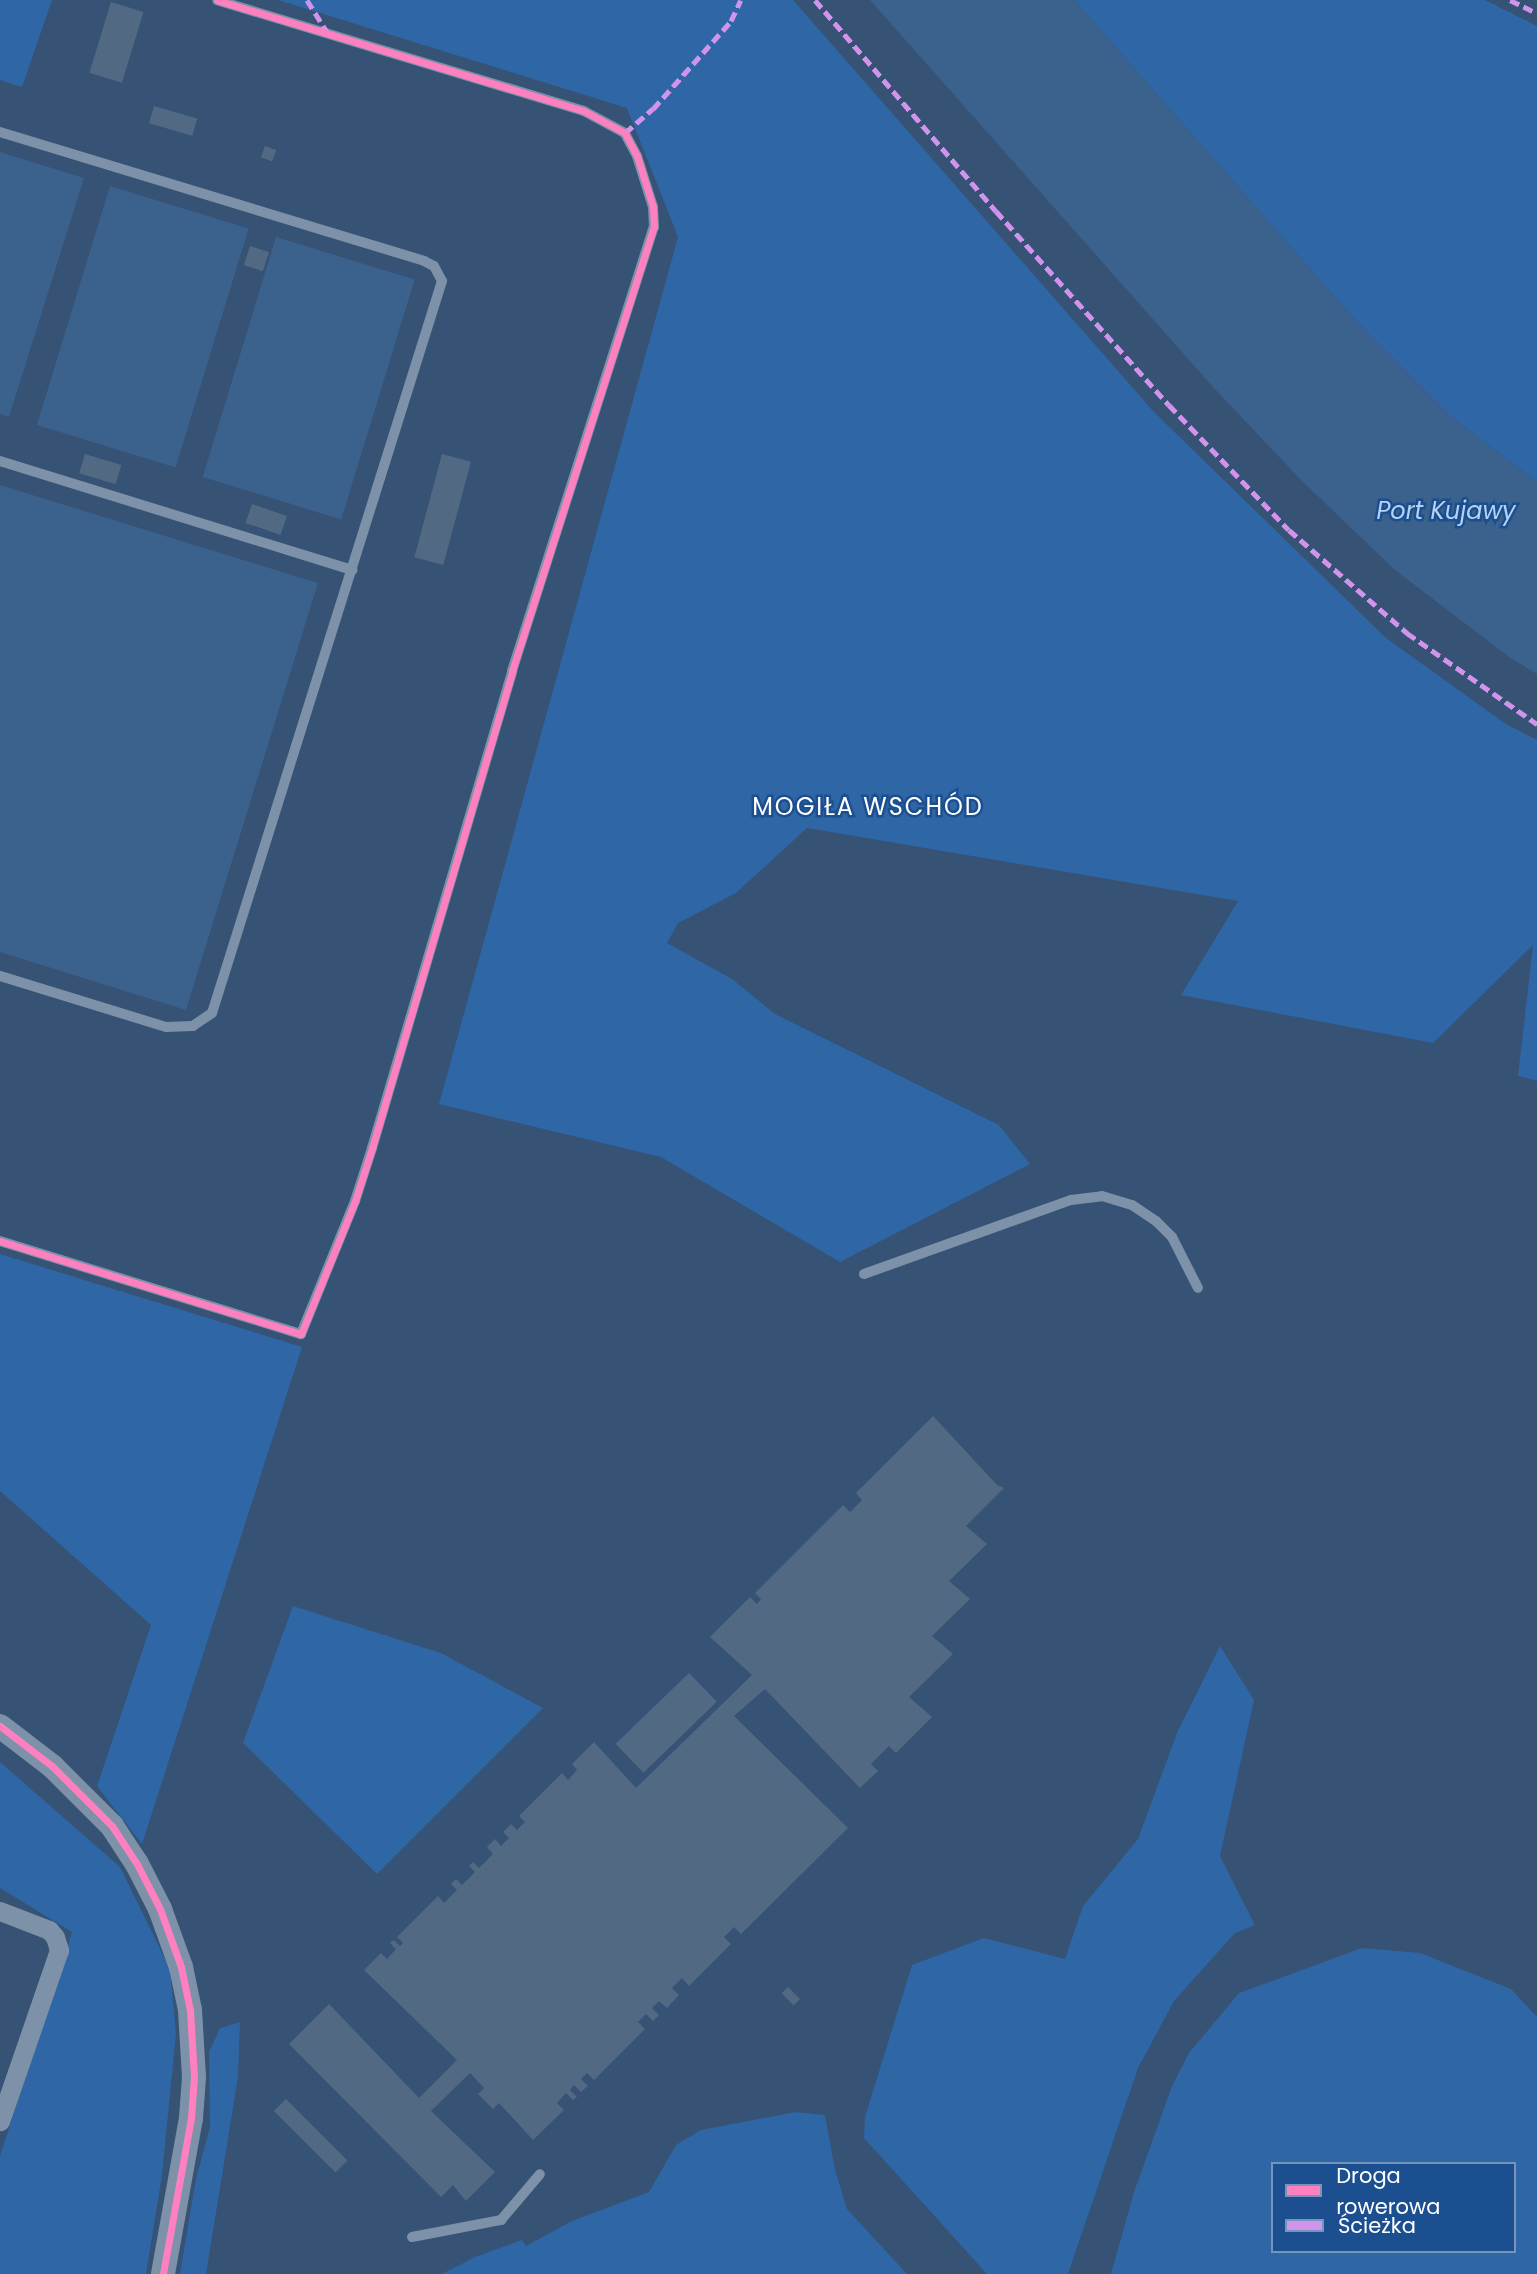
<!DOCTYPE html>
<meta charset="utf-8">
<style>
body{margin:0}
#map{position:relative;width:1537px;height:2274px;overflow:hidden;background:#365274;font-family:Poppins,sans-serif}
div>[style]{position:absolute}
.green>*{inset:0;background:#2f66a5}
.water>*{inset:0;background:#3b618d;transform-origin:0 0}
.building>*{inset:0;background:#526984;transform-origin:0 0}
.service>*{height:10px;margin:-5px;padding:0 5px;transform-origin:5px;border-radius:5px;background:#7d92a8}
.minor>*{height:19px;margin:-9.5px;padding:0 9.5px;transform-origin:9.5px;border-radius:9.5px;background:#7d92a8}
.tertiary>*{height:24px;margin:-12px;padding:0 12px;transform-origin:12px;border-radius:12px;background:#7d92a8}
.quiet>*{height:5px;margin-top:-2.5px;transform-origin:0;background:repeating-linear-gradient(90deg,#d193ec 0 10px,transparent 0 15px)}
.cycleway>*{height:7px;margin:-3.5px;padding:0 3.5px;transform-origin:3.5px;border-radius:3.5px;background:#ff80c0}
span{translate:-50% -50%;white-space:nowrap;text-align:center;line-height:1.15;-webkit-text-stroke:5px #1b4f8f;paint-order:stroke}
.water-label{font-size:24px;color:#b5d3f5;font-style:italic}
.neighbourhood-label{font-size:24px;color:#fff;letter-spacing:2px}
.legend{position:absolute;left:1271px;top:2162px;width:245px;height:91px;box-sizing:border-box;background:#1b4f8f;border:2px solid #7695bc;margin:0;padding:9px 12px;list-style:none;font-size:21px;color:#fff}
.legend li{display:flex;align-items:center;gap:14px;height:35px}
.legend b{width:35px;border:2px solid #7695bc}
</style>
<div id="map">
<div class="green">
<div style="clip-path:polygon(0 0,52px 0,22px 87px,0 80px)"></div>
<div style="clip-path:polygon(278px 0,793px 0,1154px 412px,1386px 638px,1506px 724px,1537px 740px,1537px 1081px,1518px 1076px,1533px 945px,1433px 1043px,1181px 995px,1238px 901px,807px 828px,736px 893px,678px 923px,667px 943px,732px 979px,775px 1014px,999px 1125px,1030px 1164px,840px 1262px,661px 1157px,439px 1104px,678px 237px,627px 108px)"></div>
<div style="clip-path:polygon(1074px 0,1485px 0,1537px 26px,1537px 482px,1450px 416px,1355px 320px)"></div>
<div style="clip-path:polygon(0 1254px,302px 1347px,142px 1844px,97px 1786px,151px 1625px,0 1491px)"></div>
<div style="clip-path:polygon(293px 1606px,441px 1653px,543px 1708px,377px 1874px,243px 1743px)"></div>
<div style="clip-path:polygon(1220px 1646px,1254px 1700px,1220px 1856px,1255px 1925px,1235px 1933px,1174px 2001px,1138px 2068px,1068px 2274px,987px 2274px,864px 2138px,865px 2117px,912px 1965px,984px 1938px,1065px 1959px,1083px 1906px,1138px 1839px,1177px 1733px)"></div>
<div style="clip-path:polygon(0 1762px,120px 1867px,170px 1969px,176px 2033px,162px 2175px,146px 2274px,0 2274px,0 2156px,72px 1932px,0 1888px)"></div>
<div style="clip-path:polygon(evenodd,1362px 1948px,1420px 1953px,1511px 1989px,1537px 2017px,1537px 2274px,1111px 2274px,1134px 2192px,1172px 2086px,1189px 2053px,1239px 1993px,1362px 1948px,1273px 2164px,1514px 2164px,1514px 2251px,1273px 2251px,1273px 2164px)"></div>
<div style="clip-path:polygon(240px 2022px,238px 2077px,206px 2274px,180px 2274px,196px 2179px,210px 2127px,209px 2052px,220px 2028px)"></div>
<div style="clip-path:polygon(796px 2112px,825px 2115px,835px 2170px,847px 2209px,907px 2274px,442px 2274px,475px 2257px,522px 2240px,526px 2246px,572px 2221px,649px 2192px,676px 2145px,701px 2130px)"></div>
</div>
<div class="water">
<div style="clip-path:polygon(870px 0,1074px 0,1355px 320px,1450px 416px,1537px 482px,1537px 674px,1509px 657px,1395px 570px,1302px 481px,1213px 387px)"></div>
<div style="clip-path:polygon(0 152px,84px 178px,9px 417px,0 414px)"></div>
<div style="left:110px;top:186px;width:145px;height:250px;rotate:17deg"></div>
<div style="left:276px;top:237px;width:145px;height:251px;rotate:17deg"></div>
<div style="clip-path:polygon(0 485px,318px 583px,186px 1010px,0 952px)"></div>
</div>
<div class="building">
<div style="left:111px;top:2px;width:34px;height:74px;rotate:17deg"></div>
<div style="left:154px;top:106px;width:45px;height:18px;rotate:16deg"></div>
<div style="left:265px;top:146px;width:12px;height:12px;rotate:20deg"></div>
<div style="left:250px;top:246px;width:20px;height:20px;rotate:18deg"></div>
<div style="left:85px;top:454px;width:38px;height:20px;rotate:17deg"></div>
<div style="left:442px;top:454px;width:30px;height:107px;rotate:15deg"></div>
<div style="left:252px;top:504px;width:37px;height:20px;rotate:19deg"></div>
<div style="clip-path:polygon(933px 1416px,997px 1485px,1004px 1488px,966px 1526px,987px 1544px,949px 1581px,970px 1599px,932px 1636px,953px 1654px,909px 1697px,932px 1717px,896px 1753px,889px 1746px,871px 1764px,878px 1771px,860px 1788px,765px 1689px,734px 1716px,848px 1828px,741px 1934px,734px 1927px,724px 1937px,731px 1944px,689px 1986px,682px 1978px,672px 1988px,679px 1995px,667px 2008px,659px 2001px,652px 2008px,659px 2015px,653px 2021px,646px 2014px,638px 2022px,645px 2029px,594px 2080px,587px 2073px,581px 2079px,588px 2086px,581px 2092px,574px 2085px,570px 2090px,577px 2097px,573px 2100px,566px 2093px,557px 2103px,564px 2110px,533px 2140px,499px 2103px,493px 2109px,478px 2094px,484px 2088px,470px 2073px,431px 2111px,495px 2172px,466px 2201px,453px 2185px,441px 2197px,289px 2044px,329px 2004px,419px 2098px,457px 2060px,364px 1970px,381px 1953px,387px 1959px,396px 1949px,390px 1943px,394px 1940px,400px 1946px,403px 1943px,397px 1937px,438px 1896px,444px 1903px,457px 1890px,451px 1884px,456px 1879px,462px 1885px,475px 1872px,469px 1866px,473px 1862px,479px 1868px,493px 1854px,487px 1847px,495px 1839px,501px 1846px,509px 1838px,503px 1832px,511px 1824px,517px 1830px,525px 1822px,519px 1816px,562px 1773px,568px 1780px,577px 1770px,572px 1764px,594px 1742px,636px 1788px,752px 1675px,710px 1637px,750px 1597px,757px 1604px,761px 1599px,755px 1593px,843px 1505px,850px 1512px,862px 1500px,856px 1493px)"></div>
<div style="left:689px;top:1673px;width:40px;height:102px;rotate:46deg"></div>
<div style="left:788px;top:1987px;width:17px;height:9px;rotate:45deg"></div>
<div style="left:286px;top:2099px;width:87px;height:17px;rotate:45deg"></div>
</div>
<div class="service">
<div style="left:0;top:132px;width:443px;rotate:16.9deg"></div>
<div style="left:424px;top:261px;width:11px;rotate:27deg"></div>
<div style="left:434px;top:266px;width:17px;rotate:62deg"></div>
<div style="left:442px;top:281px;width:767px;rotate:107.44deg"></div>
<div style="left:212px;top:1013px;width:23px;rotate:146deg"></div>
<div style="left:193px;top:1026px;width:27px;rotate:178deg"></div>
<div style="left:166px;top:1027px;width:174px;rotate:-162.9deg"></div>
<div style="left:0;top:461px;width:369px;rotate:17.2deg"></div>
<div style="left:0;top:1241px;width:315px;rotate:17.2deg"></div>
<div style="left:301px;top:1334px;width:144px;rotate:-67.9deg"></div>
<div style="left:355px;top:1201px;width:56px;rotate:-72.2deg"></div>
<div style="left:372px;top:1148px;width:497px;rotate:-73.6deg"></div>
<div style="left:512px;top:671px;width:466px;rotate:-72.3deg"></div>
<div style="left:654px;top:227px;width:20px;rotate:-93deg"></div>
<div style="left:653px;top:207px;width:53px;rotate:-107.4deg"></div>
<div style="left:637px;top:156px;width:26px;rotate:-118deg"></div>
<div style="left:625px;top:133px;width:47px;rotate:-151.8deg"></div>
<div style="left:584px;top:111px;width:383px;rotate:-163.2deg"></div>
<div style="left:864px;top:1274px;width:220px;rotate:-19.7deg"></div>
<div style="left:1071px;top:1200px;width:31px;rotate:-7deg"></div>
<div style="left:1102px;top:1196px;width:31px;rotate:17deg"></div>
<div style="left:1132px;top:1205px;width:29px;rotate:34deg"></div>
<div style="left:1156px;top:1221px;width:23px;rotate:45deg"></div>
<div style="left:1172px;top:1237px;width:57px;rotate:63deg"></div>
<div style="left:412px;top:2237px;width:91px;rotate:-10.8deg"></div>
<div style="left:501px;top:2220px;width:60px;rotate:-49.7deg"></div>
</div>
<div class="minor">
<div style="left:0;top:1911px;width:53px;rotate:21.2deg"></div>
<div style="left:49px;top:1930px;width:9px;rotate:49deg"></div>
<div style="left:55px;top:1937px;width:14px;rotate:73deg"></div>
<div style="left:59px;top:1950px;width:181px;rotate:109deg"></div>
</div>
<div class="tertiary">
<div style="left:0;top:1726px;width:66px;rotate:37.6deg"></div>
<div style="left:52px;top:1766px;width:85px;rotate:45deg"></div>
<div style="left:112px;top:1826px;width:45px;rotate:56.7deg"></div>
<div style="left:137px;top:1864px;width:51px;rotate:62.9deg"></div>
<div style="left:160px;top:1909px;width:62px;rotate:70.1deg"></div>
<div style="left:181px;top:1967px;width:44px;rotate:78.2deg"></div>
<div style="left:190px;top:2010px;width:67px;rotate:86.6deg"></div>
<div style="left:194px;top:2077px;width:41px;rotate:94.2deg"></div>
<div style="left:191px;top:2118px;width:158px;rotate:100.2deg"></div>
</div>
<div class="quiet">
<div style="left:307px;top:0;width:40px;rotate:58deg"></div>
<div style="left:815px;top:0;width:278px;rotate:49.4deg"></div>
<div style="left:996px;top:211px;width:260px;rotate:48.3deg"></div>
<div style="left:1169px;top:405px;width:173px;rotate:46.2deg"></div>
<div style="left:1289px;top:530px;width:157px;rotate:41.1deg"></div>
<div style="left:1407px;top:633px;width:159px;rotate:35deg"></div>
<div style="left:1510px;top:0;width:30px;rotate:26deg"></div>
<div style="left:625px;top:133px;width:37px;rotate:-41deg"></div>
<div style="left:653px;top:109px;width:118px;rotate:-48.4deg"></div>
<div style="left:731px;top:21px;width:23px;rotate:-65deg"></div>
</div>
<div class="cycleway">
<div style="left:0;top:1241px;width:315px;rotate:17.2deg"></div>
<div style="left:301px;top:1334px;width:144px;rotate:-67.9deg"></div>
<div style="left:355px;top:1201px;width:56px;rotate:-72.2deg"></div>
<div style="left:372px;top:1148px;width:497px;rotate:-73.6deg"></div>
<div style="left:512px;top:671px;width:466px;rotate:-72.3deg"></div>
<div style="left:654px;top:227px;width:20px;rotate:-93deg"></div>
<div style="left:653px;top:207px;width:53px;rotate:-107.4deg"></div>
<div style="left:637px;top:156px;width:26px;rotate:-118deg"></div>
<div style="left:625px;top:133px;width:47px;rotate:-151.8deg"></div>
<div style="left:584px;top:111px;width:383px;rotate:-163.2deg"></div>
<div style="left:0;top:1726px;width:66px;rotate:37.6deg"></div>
<div style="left:52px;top:1766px;width:85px;rotate:45deg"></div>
<div style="left:112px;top:1826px;width:45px;rotate:56.7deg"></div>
<div style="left:137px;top:1864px;width:51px;rotate:62.9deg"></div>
<div style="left:160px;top:1909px;width:62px;rotate:70.1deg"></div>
<div style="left:181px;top:1967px;width:44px;rotate:78.2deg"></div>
<div style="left:190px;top:2010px;width:67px;rotate:86.6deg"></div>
<div style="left:194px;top:2077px;width:41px;rotate:94.2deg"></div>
<div style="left:191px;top:2118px;width:158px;rotate:100.2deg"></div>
</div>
<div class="water-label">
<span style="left:1446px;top:511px">Port Kujawy</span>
</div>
<div class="neighbourhood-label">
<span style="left:868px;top:807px">MOGIŁA WSCHÓD</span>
</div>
<ul class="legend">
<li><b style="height:9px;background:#ff80c0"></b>Droga rowerowa</li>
<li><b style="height:9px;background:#d193ec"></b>Ścieżka</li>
</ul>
</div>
